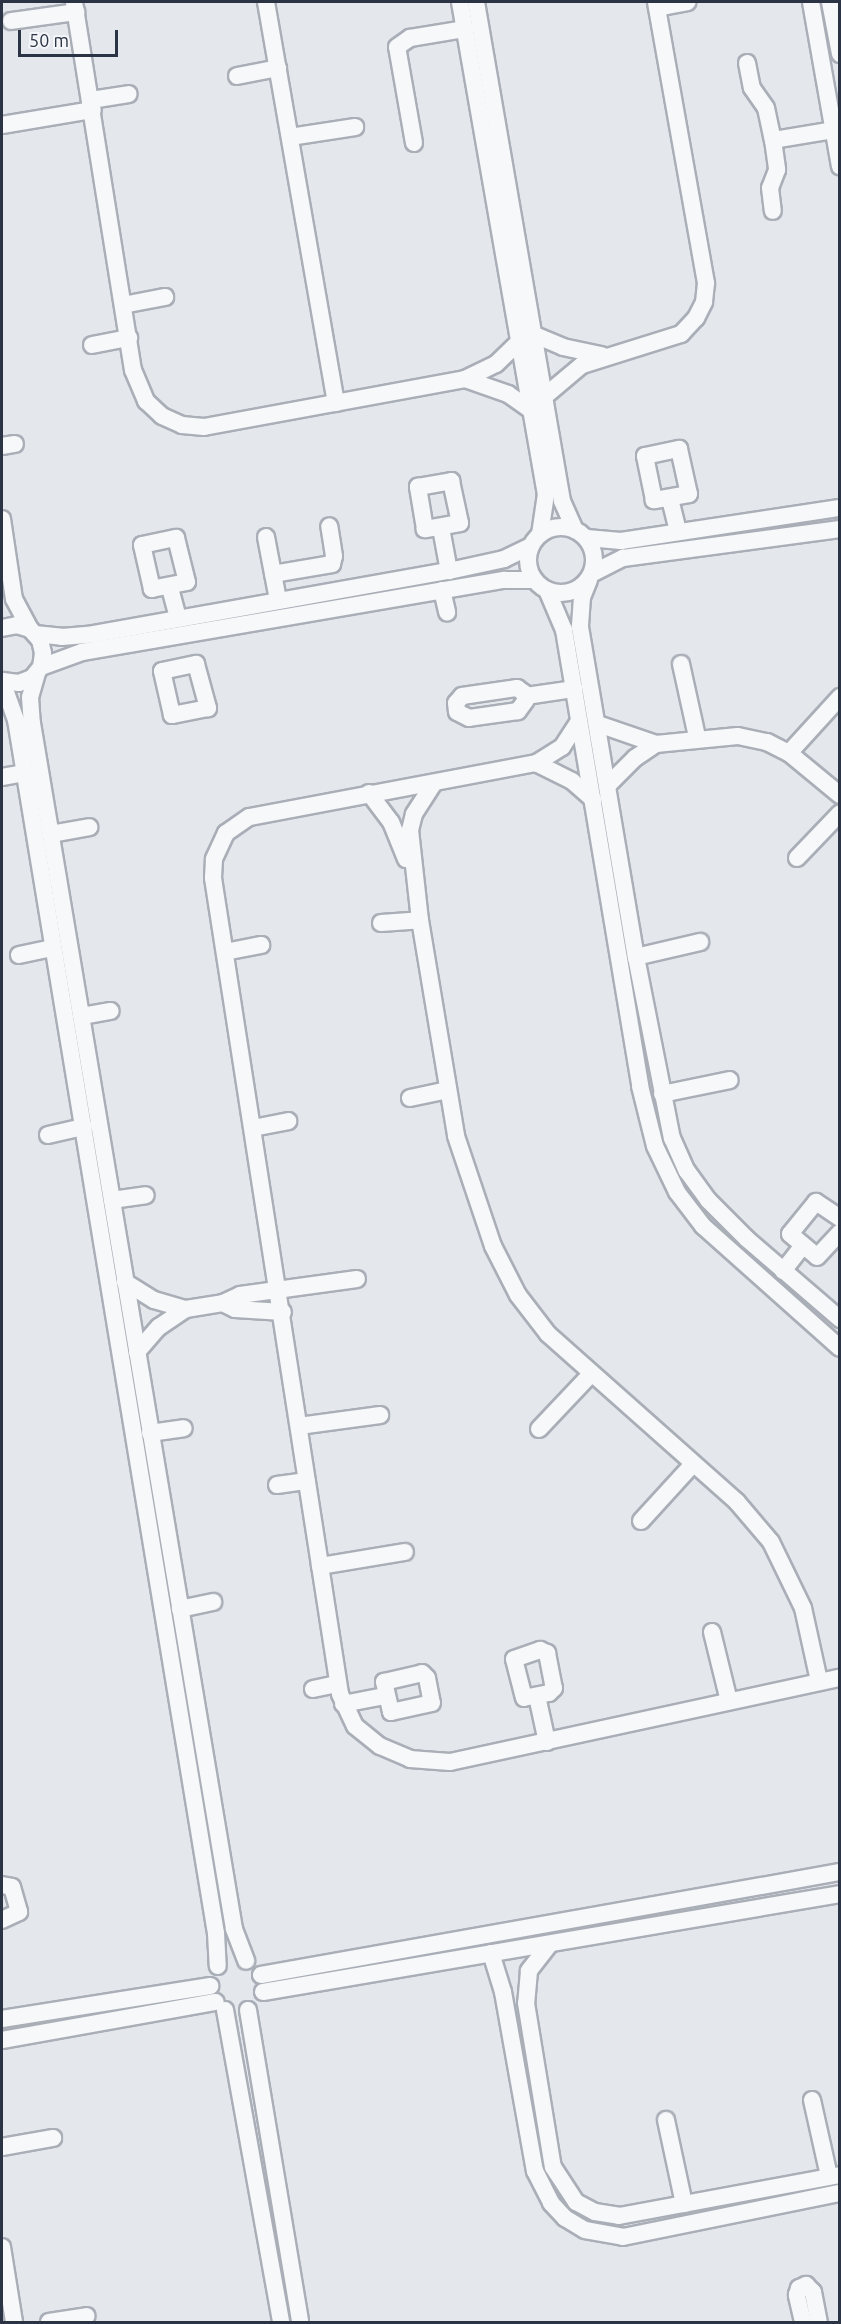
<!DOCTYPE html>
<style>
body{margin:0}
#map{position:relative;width:841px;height:2324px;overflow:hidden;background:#e4e7ec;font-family:Ubuntu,sans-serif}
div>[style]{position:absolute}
.roads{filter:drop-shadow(2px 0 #a9aeb7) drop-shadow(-2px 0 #a9aeb7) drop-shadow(0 2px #a9aeb7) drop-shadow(0 -2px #a9aeb7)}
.minor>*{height:16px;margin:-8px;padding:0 8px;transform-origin:8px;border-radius:8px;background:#f7f8fa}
.minor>.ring{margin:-8px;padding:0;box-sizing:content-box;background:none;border:16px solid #f7f8fa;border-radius:50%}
span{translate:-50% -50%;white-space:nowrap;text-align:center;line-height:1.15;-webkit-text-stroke:5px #f4f6f9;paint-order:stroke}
.frame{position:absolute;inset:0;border:3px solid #2b3445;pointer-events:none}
.scale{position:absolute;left:18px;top:30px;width:100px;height:27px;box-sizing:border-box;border:3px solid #2b3445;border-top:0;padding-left:8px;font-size:18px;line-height:21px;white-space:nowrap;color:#2b3445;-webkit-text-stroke:4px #f4f6f9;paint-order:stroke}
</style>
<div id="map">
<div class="roads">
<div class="minor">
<div style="left:74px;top:2px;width:373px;rotate:80.9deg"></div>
<div style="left:133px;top:370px;width:34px;rotate:67deg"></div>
<div style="left:146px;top:401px;width:22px;rotate:43deg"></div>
<div style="left:162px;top:416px;width:22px;rotate:24deg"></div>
<div style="left:182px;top:425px;width:22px;rotate:5deg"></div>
<div style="left:204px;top:427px;width:265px;rotate:-10.4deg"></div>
<div style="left:465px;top:379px;width:34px;rotate:-26deg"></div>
<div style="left:496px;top:364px;width:33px;rotate:-44deg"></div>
<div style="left:266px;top:2px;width:407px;rotate:80.1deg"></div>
<div style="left:460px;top:2px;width:499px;rotate:80.1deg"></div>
<div style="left:546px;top:494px;width:40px;rotate:98.5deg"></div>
<div style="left:476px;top:2px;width:506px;rotate:80.22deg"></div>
<div style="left:562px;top:501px;width:32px;rotate:66deg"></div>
<div style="left:811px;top:2px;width:167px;rotate:80deg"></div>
<div style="left:830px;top:2px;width:53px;rotate:79.1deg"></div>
<div style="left:657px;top:8px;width:31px;rotate:-11deg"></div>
<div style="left:11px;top:21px;width:66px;rotate:-7.9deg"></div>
<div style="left:747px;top:63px;width:25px;rotate:79deg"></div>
<div style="left:752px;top:88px;width:24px;rotate:55deg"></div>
<div style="left:766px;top:108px;width:33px;rotate:78deg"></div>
<div style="left:773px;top:140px;width:30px;rotate:82deg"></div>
<div style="left:777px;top:170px;width:19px;rotate:111deg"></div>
<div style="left:770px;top:188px;width:23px;rotate:83deg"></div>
<div style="left:237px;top:76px;width:42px;rotate:-11deg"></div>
<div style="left:91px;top:100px;width:38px;rotate:-9deg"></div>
<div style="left:2px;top:125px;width:92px;rotate:-9.4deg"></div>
<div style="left:290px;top:137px;width:66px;rotate:-8.7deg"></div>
<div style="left:773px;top:140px;width:62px;rotate:-9.3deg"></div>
<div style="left:414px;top:143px;width:97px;rotate:-100deg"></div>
<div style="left:397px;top:47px;width:16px;rotate:-35deg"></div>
<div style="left:410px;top:38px;width:56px;rotate:-9.3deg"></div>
<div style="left:123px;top:305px;width:43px;rotate:-10.8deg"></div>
<div style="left:535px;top:335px;width:30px;rotate:23deg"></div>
<div style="left:563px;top:347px;width:40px;rotate:12deg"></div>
<div style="left:92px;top:345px;width:38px;rotate:-11deg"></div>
<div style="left:465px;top:379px;width:46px;rotate:19.2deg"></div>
<div style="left:508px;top:394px;width:29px;rotate:35deg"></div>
<div style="left:545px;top:396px;width:48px;rotate:-40deg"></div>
<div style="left:582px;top:365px;width:104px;rotate:-17.4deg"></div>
<div style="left:681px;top:334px;width:22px;rotate:-47deg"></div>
<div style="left:696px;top:318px;width:18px;rotate:-63deg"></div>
<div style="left:704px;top:302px;width:19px;rotate:-84deg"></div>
<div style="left:706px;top:283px;width:285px;rotate:-100.1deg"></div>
<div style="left:2px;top:446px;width:13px;rotate:-9deg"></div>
<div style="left:679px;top:449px;width:46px;rotate:77.5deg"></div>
<div style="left:689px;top:494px;width:36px;rotate:170deg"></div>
<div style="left:654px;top:500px;width:45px;rotate:-101.6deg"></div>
<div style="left:645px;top:456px;width:35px;rotate:-12deg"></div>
<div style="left:451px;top:481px;width:43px;rotate:77.9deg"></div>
<div style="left:460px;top:523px;width:36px;rotate:170deg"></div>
<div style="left:425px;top:529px;width:43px;rotate:-99.5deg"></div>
<div style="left:418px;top:487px;width:34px;rotate:-10deg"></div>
<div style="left:670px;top:499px;width:34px;rotate:76deg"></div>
<div style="left:2px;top:519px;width:81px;rotate:81.5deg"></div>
<div style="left:14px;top:599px;width:34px;rotate:62deg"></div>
<div class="ring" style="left:528px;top:527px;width:50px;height:50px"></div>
<div style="left:441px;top:528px;width:44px;rotate:79.5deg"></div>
<div style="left:266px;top:537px;width:64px;rotate:79.2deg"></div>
<div style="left:176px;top:538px;width:45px;rotate:76deg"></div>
<div style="left:187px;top:582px;width:36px;rotate:169deg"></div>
<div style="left:152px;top:589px;width:45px;rotate:-102.8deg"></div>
<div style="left:142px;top:545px;width:35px;rotate:-12deg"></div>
<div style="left:587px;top:538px;width:34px;rotate:5deg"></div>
<div style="left:621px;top:541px;width:221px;rotate:-8.6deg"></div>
<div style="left:593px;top:573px;width:34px;rotate:-27deg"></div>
<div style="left:623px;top:558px;width:219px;rotate:-7.6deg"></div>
<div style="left:273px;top:574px;width:60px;rotate:-9.6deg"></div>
<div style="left:332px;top:564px;width:8px;rotate:-76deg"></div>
<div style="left:334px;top:556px;width:30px;rotate:-99deg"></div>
<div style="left:589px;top:580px;width:18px;rotate:112deg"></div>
<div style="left:582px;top:597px;width:30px;rotate:94deg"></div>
<div style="left:580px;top:627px;width:335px;rotate:80.4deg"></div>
<div style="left:636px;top:957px;width:185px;rotate:78.8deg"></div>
<div style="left:672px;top:1138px;width:36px;rotate:66deg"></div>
<div style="left:687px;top:1171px;width:36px;rotate:54deg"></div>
<div style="left:708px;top:1200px;width:55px;rotate:45deg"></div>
<div style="left:747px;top:1239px;width:123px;rotate:40.7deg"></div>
<div style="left:170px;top:588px;width:30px;rotate:75deg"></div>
<div style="left:442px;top:590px;width:23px;rotate:77deg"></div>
<div style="left:547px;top:590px;width:43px;rotate:67deg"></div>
<div style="left:564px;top:630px;width:462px;rotate:80.5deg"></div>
<div style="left:640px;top:1086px;width:62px;rotate:76deg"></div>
<div style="left:655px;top:1146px;width:51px;rotate:64.4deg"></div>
<div style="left:677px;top:1192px;width:43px;rotate:52.6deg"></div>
<div style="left:703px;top:1226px;width:183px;rotate:41.7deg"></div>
<div style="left:2px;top:628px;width:15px;rotate:-11deg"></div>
<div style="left:17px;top:625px;width:14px;rotate:17deg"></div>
<div style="left:30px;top:629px;width:15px;rotate:48deg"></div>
<div style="left:40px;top:640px;width:13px;rotate:77deg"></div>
<div style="left:43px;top:653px;width:14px;rotate:98deg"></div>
<div style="left:41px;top:667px;width:14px;rotate:129deg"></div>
<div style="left:32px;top:678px;width:14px;rotate:159deg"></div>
<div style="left:19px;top:683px;width:17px;rotate:-173deg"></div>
<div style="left:35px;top:634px;width:27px;rotate:6deg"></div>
<div style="left:62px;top:637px;width:32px;rotate:-5deg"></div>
<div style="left:94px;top:634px;width:361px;rotate:-10.1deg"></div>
<div style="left:449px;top:571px;width:56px;rotate:-12.3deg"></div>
<div style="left:504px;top:559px;width:30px;rotate:-26deg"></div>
<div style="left:196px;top:664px;width:46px;rotate:74.7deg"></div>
<div style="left:208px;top:708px;width:37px;rotate:169deg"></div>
<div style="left:172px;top:715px;width:45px;rotate:-102.8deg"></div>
<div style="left:162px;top:671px;width:35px;rotate:-12deg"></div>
<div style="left:681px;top:664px;width:75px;rotate:77.6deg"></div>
<div style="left:41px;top:667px;width:44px;rotate:-20.1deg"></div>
<div style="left:82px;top:652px;width:429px;rotate:-9.7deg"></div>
<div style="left:505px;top:580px;width:29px"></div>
<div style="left:37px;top:673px;width:25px;rotate:106deg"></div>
<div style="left:30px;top:697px;width:26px;rotate:86deg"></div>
<div style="left:32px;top:723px;width:1223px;rotate:80.49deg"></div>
<div style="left:234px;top:1929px;width:34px;rotate:69deg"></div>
<div style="left:2px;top:681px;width:41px;rotate:70.3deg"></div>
<div style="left:16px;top:720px;width:1229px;rotate:80.64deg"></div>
<div style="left:216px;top:1933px;width:33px;rotate:87deg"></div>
<div style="left:517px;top:688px;width:9px;rotate:36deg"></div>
<div style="left:524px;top:693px;width:7px;rotate:74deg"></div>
<div style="left:526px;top:700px;width:14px;rotate:126deg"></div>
<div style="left:518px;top:711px;width:49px;rotate:171.9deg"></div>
<div style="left:469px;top:718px;width:13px;rotate:-153deg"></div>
<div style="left:457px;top:712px;width:9px;rotate:-96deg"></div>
<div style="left:456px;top:703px;width:9px;rotate:-49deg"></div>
<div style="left:462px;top:696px;width:56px;rotate:-8.3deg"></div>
<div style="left:526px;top:696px;width:49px;rotate:-8.3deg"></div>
<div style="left:579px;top:721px;width:31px;rotate:123deg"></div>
<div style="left:562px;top:747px;width:31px;rotate:148deg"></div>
<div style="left:536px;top:763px;width:292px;rotate:169.3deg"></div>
<div style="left:249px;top:817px;width:28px;rotate:145deg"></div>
<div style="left:226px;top:833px;width:29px;rotate:115deg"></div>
<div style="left:214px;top:859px;width:19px;rotate:93deg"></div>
<div style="left:213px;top:878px;width:826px;rotate:81.15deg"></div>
<div style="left:340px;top:1694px;width:35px;rotate:65deg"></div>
<div style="left:355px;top:1726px;width:32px;rotate:39deg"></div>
<div style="left:380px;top:1746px;width:33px;rotate:23deg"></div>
<div style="left:410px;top:1759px;width:40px;rotate:4.3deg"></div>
<div style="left:450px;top:1762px;width:399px;rotate:-12.2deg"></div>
<div style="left:598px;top:724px;width:61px;rotate:19deg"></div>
<div style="left:789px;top:753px;width:76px;rotate:-47.7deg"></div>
<div style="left:536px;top:763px;width:40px;rotate:26.6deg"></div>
<div style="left:572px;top:781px;width:28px;rotate:41deg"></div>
<div style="left:2px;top:777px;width:22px;rotate:-10deg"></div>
<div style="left:434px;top:783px;width:37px;rotate:123deg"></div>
<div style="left:414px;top:814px;width:16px;rotate:104deg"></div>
<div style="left:410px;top:830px;width:91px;rotate:83.7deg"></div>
<div style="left:420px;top:920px;width:219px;rotate:80.5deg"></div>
<div style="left:456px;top:1136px;width:116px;rotate:71.4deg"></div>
<div style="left:493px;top:1246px;width:55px;rotate:63deg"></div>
<div style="left:518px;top:1295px;width:49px;rotate:52.4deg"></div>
<div style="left:548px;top:1334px;width:253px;rotate:41.6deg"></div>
<div style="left:737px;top:1502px;width:52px;rotate:49.6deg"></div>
<div style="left:771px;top:1542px;width:73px;rotate:64.1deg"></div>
<div style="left:803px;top:1608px;width:75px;rotate:77.6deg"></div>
<div style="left:608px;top:785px;width:38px;rotate:-45deg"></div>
<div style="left:635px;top:758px;width:25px;rotate:-34deg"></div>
<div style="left:656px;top:744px;width:82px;rotate:-5.6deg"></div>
<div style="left:738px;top:736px;width:30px;rotate:12deg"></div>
<div style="left:767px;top:742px;width:25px;rotate:27deg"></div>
<div style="left:789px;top:753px;width:66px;rotate:39.5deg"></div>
<div style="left:369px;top:793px;width:36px;rotate:53deg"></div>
<div style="left:391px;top:822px;width:40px;rotate:68deg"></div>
<div style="left:51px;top:834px;width:39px;rotate:-10deg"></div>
<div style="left:797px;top:858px;width:62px;rotate:-46.3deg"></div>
<div style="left:381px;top:923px;width:39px;rotate:-4deg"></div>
<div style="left:225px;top:952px;width:37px;rotate:-11deg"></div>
<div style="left:19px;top:955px;width:35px;rotate:-12deg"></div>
<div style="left:636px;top:957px;width:66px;rotate:-13.2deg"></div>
<div style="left:82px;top:1016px;width:29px;rotate:-10deg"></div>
<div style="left:662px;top:1094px;width:69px;rotate:-11.6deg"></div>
<div style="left:410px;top:1098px;width:38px;rotate:-12deg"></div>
<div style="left:253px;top:1128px;width:36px;rotate:-11deg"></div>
<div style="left:48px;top:1135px;width:37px;rotate:-13deg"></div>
<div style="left:112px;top:1200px;width:34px;rotate:-8deg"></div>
<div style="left:840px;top:1218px;width:29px;rotate:-146deg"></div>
<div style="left:816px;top:1202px;width:41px;rotate:129.1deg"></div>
<div style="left:790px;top:1234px;width:35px;rotate:40deg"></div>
<div style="left:817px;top:1257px;width:34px;rotate:-47deg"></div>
<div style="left:783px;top:1271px;width:31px;rotate:-52deg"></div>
<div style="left:125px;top:1282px;width:34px;rotate:32deg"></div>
<div style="left:154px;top:1300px;width:33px;rotate:16deg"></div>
<div style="left:223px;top:1303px;width:13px;rotate:27deg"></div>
<div style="left:235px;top:1309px;width:48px;rotate:3.6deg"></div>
<div style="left:137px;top:1352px;width:33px;rotate:-49deg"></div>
<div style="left:159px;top:1327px;width:32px;rotate:-34deg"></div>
<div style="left:186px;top:1309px;width:37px;rotate:-9deg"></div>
<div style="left:223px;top:1303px;width:19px;rotate:-25deg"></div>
<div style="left:240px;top:1295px;width:118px;rotate:-7.8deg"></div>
<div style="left:299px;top:1426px;width:82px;rotate:-7.7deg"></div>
<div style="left:539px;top:1429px;width:74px;rotate:-46.6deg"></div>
<div style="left:150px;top:1433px;width:34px;rotate:-8deg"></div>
<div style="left:277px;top:1485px;width:30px;rotate:-8deg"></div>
<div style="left:641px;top:1521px;width:77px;rotate:-47.6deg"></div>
<div style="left:320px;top:1566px;width:86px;rotate:-9.4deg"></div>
<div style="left:180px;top:1609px;width:34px;rotate:-12deg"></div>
<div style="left:712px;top:1632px;width:71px;rotate:76.2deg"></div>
<div style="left:540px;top:1650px;width:8px;rotate:23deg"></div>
<div style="left:547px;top:1653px;width:36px;rotate:79deg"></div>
<div style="left:554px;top:1688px;width:7px;rotate:135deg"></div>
<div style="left:549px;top:1693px;width:25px;rotate:169deg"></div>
<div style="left:524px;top:1698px;width:40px;rotate:-104.4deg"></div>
<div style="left:514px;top:1659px;width:28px;rotate:-19deg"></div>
<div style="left:422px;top:1673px;width:7px;rotate:45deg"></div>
<div style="left:427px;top:1678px;width:25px;rotate:79deg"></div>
<div style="left:432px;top:1703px;width:42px;rotate:167.6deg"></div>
<div style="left:391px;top:1712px;width:31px;rotate:-103deg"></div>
<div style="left:384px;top:1682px;width:39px;rotate:-13deg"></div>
<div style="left:313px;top:1689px;width:25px;rotate:-12deg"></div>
<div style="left:537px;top:1696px;width:47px;rotate:77.7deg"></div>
<div style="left:343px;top:1704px;width:43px;rotate:-10.8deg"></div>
<div style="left:2px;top:1885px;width:10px;rotate:11deg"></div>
<div style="left:12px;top:1887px;width:26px;rotate:74deg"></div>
<div style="left:19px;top:1912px;width:19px;rotate:155deg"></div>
<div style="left:549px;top:1945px;width:33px;rotate:128deg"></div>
<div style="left:529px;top:1971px;width:32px;rotate:95deg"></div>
<div style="left:526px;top:2003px;width:166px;rotate:80.7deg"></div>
<div style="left:553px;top:2167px;width:42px;rotate:56.7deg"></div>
<div style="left:576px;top:2202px;width:21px;rotate:28deg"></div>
<div style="left:595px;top:2212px;width:24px;rotate:9deg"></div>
<div style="left:619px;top:2216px;width:225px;rotate:-10.5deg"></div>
<div style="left:491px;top:1953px;width:41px;rotate:72.9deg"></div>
<div style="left:503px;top:1992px;width:182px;rotate:79.9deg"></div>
<div style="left:535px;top:2171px;width:36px;rotate:63deg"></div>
<div style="left:551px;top:2203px;width:21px;rotate:47deg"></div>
<div style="left:565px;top:2218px;width:23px;rotate:31deg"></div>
<div style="left:585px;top:2230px;width:39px;rotate:10deg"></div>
<div style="left:623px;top:2237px;width:221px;rotate:-11.5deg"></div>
<div style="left:261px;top:1975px;width:588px;rotate:-10.09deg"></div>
<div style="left:263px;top:1992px;width:585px;rotate:-9.64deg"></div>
<div style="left:225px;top:2010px;width:317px;rotate:79.8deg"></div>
<div style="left:248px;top:2010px;width:316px;rotate:80.5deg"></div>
<div style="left:2px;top:2019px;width:211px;rotate:-9deg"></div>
<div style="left:2px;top:2040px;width:217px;rotate:-10.1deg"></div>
<div style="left:812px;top:2100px;width:78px;rotate:77.4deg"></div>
<div style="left:666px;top:2120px;width:86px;rotate:77.9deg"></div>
<div style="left:2px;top:2147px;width:52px;rotate:-10deg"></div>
<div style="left:2px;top:2247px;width:76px;rotate:80.9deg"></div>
<div style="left:49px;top:2322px;width:38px;rotate:-9deg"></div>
<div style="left:803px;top:2322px;width:28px;rotate:-103deg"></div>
<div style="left:797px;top:2295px;width:7px;rotate:-74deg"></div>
<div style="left:799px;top:2288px;width:8px;rotate:-23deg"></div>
<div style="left:806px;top:2285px;width:10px;rotate:45deg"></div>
<div style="left:813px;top:2292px;width:31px;rotate:79deg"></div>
</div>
</div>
<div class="frame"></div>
<div class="scale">50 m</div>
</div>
